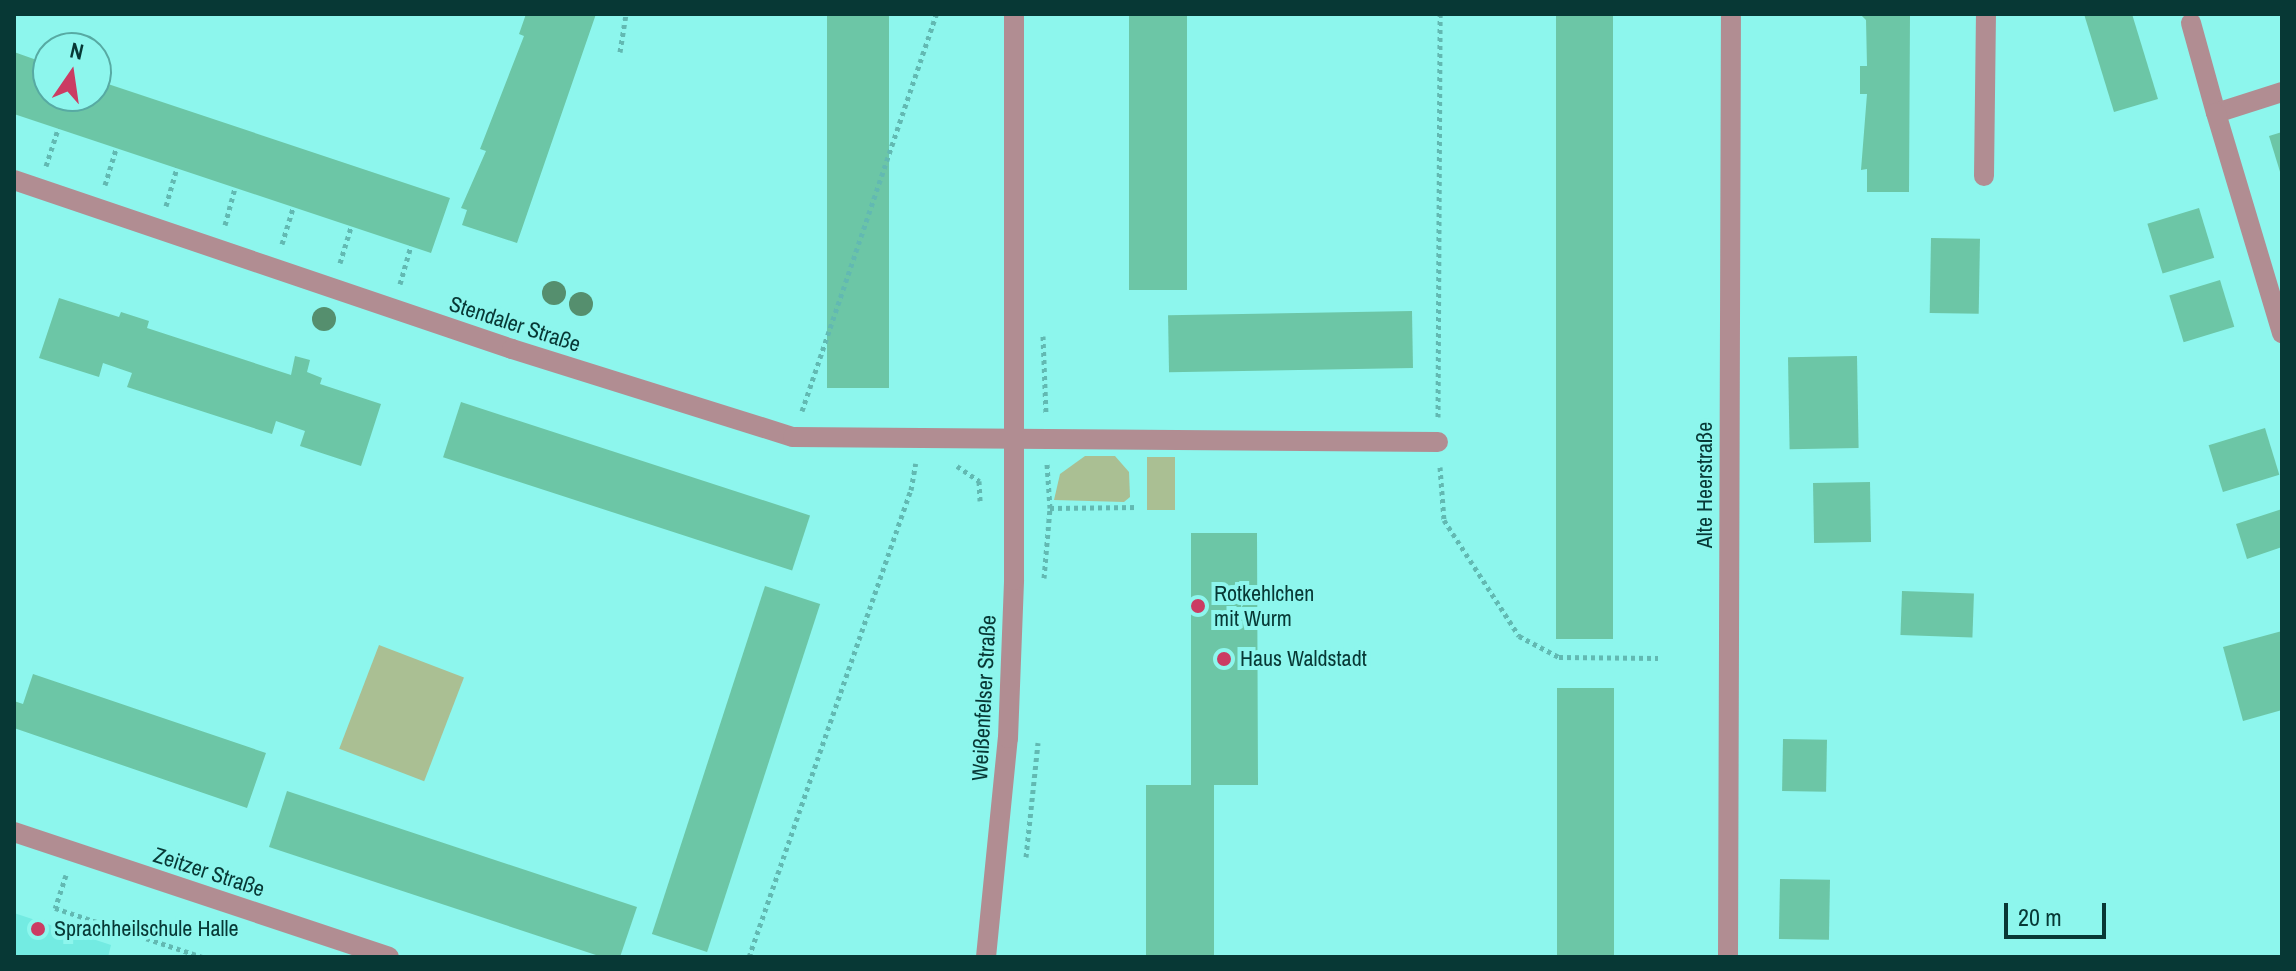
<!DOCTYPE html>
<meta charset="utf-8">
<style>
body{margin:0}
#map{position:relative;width:2296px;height:971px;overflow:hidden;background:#8df6ed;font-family:"Archivo Narrow",sans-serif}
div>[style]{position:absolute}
.built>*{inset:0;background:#73ebe2}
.green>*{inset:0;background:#aabf93;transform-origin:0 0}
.building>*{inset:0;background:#6cc6a6;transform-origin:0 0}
.path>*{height:5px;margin-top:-2.5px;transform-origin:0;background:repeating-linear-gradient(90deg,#62b9b2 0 4px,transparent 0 8px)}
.minor>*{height:20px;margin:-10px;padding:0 10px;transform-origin:10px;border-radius:10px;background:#b18d92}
.trees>*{width:24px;height:24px;margin:-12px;border-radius:50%;background:#558f6e}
.dots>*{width:22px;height:22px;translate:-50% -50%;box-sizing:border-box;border:4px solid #8df6ed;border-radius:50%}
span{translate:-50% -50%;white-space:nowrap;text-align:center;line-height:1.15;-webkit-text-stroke:8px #8df6ed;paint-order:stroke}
.street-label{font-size:22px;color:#073835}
.poi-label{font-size:22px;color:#073835}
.left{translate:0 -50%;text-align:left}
.frame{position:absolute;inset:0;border:16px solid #073835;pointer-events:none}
.north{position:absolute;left:32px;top:32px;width:80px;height:80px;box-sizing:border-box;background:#8df6ed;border:2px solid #57aaa3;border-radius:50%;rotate:13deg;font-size:22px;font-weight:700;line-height:32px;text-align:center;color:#073835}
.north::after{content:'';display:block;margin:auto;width:28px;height:36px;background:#cb3c63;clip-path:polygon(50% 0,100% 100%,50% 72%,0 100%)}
.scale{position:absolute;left:2004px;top:903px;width:102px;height:36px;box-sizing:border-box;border:4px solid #073835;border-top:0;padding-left:10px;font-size:24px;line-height:28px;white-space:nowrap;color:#073835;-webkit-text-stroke:6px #8df6ed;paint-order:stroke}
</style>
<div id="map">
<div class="built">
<div style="clip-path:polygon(14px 913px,111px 945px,108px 957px,14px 957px)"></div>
</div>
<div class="green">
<div style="clip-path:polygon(1085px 456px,1115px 456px,1129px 472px,1130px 497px,1124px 502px,1054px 500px,1060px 474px)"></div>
<div style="left:1147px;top:457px;width:28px;height:53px"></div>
<div style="left:379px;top:645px;width:91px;height:111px;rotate:21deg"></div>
</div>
<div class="building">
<div style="clip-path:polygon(526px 14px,596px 14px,517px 243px,462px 225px,467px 210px,461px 208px,486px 151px,480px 149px,524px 36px,519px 34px)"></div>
<div style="left:827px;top:14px;width:62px;height:374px"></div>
<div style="left:1129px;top:14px;width:58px;height:276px"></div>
<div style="left:1556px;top:14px;width:57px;height:625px"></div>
<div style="clip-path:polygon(1860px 14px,1910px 14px,1909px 192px,1867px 192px,1867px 169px,1861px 170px,1867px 94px,1860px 94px,1860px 66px,1867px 66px,1866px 20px)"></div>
<div style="clip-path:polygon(2084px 14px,2132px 14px,2158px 99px,2114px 112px)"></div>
<div style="clip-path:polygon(14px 52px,48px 64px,48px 96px,96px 96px,96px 80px,450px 198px,431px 253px,14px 114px)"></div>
<div style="clip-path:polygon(2282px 132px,2282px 175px,2281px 175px,2269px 136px)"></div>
<div style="left:2199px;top:208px;width:52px;height:54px;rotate:73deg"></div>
<div style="left:1931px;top:238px;width:49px;height:75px;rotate:1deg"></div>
<div style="left:2220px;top:280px;width:49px;height:53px;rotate:73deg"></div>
<div style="clip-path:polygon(59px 298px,119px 317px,121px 312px,149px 321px,147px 328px,291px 375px,295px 356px,310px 360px,307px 372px,322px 378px,320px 384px,381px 404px,361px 466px,300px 446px,305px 431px,276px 421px,272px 434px,127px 387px,132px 373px,103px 363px,99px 377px,39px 358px)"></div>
<div style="left:1412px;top:311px;width:57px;height:244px;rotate:89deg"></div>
<div style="left:1857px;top:356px;width:92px;height:69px;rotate:89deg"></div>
<div style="left:461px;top:402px;width:367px;height:58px;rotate:18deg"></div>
<div style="left:2265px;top:428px;width:49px;height:59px;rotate:73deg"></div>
<div style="left:1870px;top:482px;width:60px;height:57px;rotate:89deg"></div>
<div style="clip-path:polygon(2282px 509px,2282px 547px,2247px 559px,2236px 524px)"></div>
<div style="clip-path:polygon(1191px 533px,1257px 533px,1258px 785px,1214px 785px,1214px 957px,1146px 957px,1146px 785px,1191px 785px)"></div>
<div style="left:765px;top:586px;width:58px;height:366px;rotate:18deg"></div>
<div style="left:1902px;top:591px;width:72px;height:44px;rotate:2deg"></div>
<div style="clip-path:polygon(2282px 631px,2282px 710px,2243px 721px,2223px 647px)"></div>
<div style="clip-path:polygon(33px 674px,266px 753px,247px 808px,14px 728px,14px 701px,23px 704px)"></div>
<div style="left:1557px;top:688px;width:57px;height:269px"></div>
<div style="left:1783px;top:739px;width:44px;height:52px;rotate:1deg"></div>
<div style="clip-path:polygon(287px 791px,637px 907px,620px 957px,602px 957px,269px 847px)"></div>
<div style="left:1780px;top:879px;width:50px;height:60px;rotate:1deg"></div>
</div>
<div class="path">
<div style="left:620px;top:52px;width:38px;rotate:-81deg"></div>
<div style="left:46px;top:166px;width:40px;rotate:-72deg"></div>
<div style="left:105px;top:185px;width:39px;rotate:-73deg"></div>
<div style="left:166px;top:206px;width:40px;rotate:-74deg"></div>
<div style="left:225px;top:225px;width:39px;rotate:-75deg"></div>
<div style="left:282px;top:244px;width:39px;rotate:-73deg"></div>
<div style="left:340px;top:263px;width:39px;rotate:-73deg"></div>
<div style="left:400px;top:284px;width:40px;rotate:-74deg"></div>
<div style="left:1043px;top:336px;width:78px;rotate:87.8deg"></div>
<div style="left:802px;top:411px;width:419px;rotate:-71.3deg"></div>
<div style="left:1438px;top:417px;width:403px;rotate:-89.7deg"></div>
<div style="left:957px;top:466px;width:27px;rotate:34deg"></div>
<div style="left:979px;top:481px;width:20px;rotate:87deg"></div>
<div style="left:1440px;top:467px;width:53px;rotate:85.7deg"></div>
<div style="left:1444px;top:520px;width:138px;rotate:57.1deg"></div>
<div style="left:1519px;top:636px;width:45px;rotate:27.7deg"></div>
<div style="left:1559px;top:657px;width:99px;rotate:0.6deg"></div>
<div style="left:1050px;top:508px;width:88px;rotate:-0.7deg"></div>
<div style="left:1044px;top:578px;width:70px;rotate:-85.1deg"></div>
<div style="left:1050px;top:508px;width:44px;rotate:-93.9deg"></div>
<div style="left:1026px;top:857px;width:115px;rotate:-84deg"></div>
<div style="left:66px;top:875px;width:35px;rotate:108deg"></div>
<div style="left:55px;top:908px;width:155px;rotate:18.4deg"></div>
<div style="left:749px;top:957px;width:494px;rotate:-70.9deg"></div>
<div style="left:911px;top:490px;width:27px;rotate:-80deg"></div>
</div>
<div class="minor">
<div style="left:2191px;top:23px;width:93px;rotate:74.5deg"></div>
<div style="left:2282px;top:92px;width:69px;rotate:162.3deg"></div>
<div style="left:2216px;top:113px;width:230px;rotate:73.3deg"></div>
<div style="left:1984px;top:176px;width:162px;rotate:-89.3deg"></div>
<div style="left:14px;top:180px;width:526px;rotate:18.75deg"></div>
<div style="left:512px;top:349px;width:294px;rotate:17.4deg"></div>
<div style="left:793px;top:437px;width:645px;rotate:0.44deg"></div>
<div style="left:14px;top:832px;width:395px;rotate:18.4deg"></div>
<div style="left:986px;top:957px;width:220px;rotate:-84.3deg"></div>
<div style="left:1008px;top:738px;width:158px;rotate:-87.8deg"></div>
<div style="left:1014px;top:580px;width:566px;rotate:-90deg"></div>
<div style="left:1728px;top:957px;width:943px;rotate:-89.82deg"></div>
</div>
<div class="trees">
<div style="left:554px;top:293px"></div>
<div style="left:581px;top:304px"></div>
<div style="left:324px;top:319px"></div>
</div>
<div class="dots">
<div style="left:1198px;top:606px;background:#cb3c63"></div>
<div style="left:1224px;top:659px;background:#cb3c63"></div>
<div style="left:38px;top:929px;background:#cb3c63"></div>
</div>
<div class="street-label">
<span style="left:515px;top:324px;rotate:18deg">Stendaler Straße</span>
<span style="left:1705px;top:485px;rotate:-90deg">Alte Heerstraße</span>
<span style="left:984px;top:698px;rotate:-87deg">Weißenfelser Straße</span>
<span style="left:209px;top:872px;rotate:18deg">Zeitzer Straße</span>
</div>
<div class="poi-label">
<span class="left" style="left:1214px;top:606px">Rotkehlchen<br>mit Wurm</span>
<span class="left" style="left:1240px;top:659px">Haus Waldstadt</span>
<span class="left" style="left:54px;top:929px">Sprachheilschule Halle</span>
</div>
<div class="frame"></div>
<div class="north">N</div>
<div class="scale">20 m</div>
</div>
